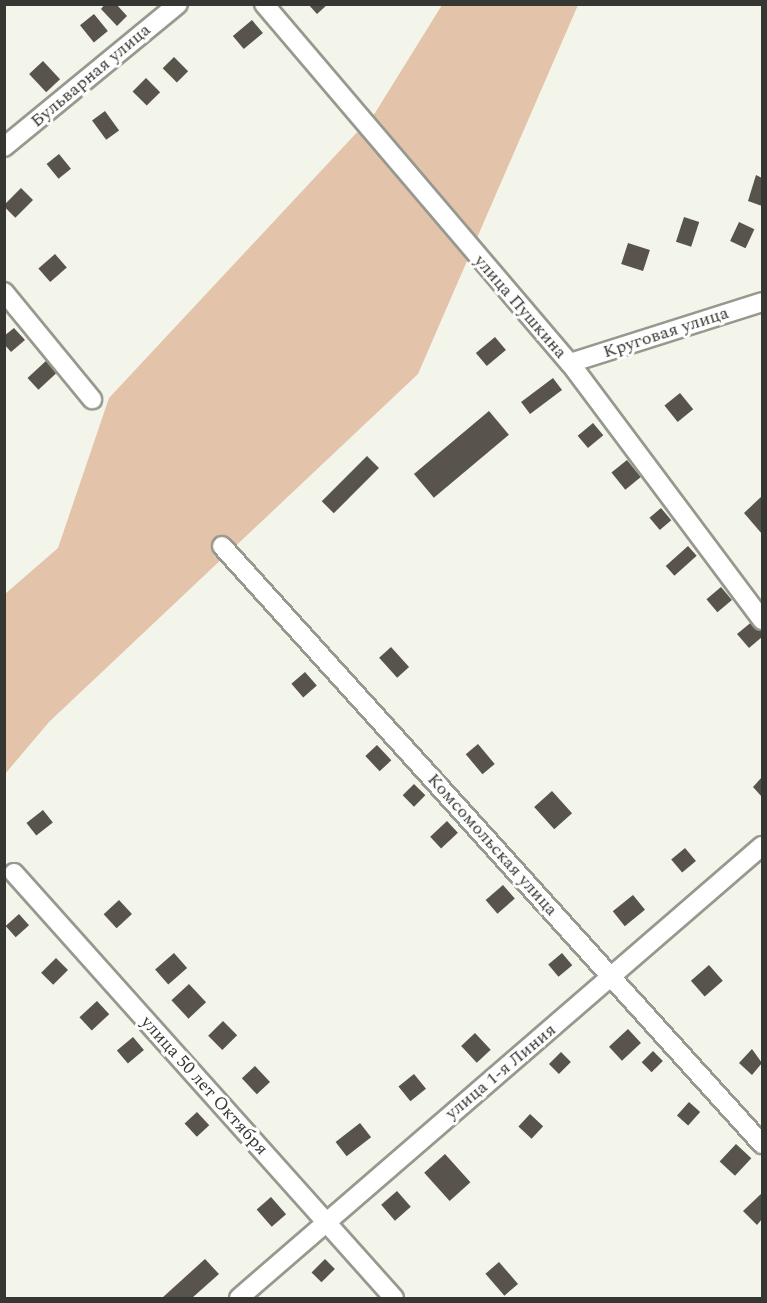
<!DOCTYPE html>
<meta charset="utf-8">
<style>
body{margin:0}
#map{position:relative;width:767px;height:1303px;overflow:hidden;background:#f4f5ea;font-family:Spectral,serif}
div>[style]{position:absolute}
.green>*{inset:0;background:#e3c3a9}
.building>*{inset:0;background:#58544b;transform-origin:0 0}
.roads{filter:drop-shadow(2px 0 #97998e) drop-shadow(-2px 0 #97998e) drop-shadow(0 2px #97998e) drop-shadow(0 -2px #97998e)}
.minor>*{height:18px;margin:-9px;padding:0 9px;transform-origin:9px;border-radius:9px;background:#fff}
span{translate:-50% -50%;white-space:nowrap;text-align:center;line-height:1.15;-webkit-text-stroke:6px #fff;paint-order:stroke}
.street-label{font-size:18px;color:#363732}
.frame{position:absolute;inset:0;border:6px solid #363732;pointer-events:none}
</style>
<div id="map">
<div class="green">
<div style="clip-path:polygon(442px 5px,578px 5px,418px 374px,49px 722px,5px 774px,5px 594px,58px 548px,109px 398px,375px 113px)"></div>
</div>
<div class="building">
<div style="clip-path:polygon(105px 4px,116px 4px,127px 16px,117px 26px,101px 9px)"></div>
<div style="clip-path:polygon(308px 4px,328px 4px,317px 14px)"></div>
<div style="left:94px;top:14px;width:22px;height:18px;rotate:51deg"></div>
<div style="left:252px;top:20px;width:17px;height:25px;rotate:50deg"></div>
<div style="left:174px;top:57px;width:20px;height:16px;rotate:45deg"></div>
<div style="left:43px;top:61px;width:25px;height:19px;rotate:47deg"></div>
<div style="left:146px;top:78px;width:20px;height:19px;rotate:45deg"></div>
<div style="left:105px;top:111px;width:24px;height:16px;rotate:54deg"></div>
<div style="left:59px;top:154px;width:19px;height:16px;rotate:51deg"></div>
<div style="clip-path:polygon(756px 175px,762px 178px,762px 206px,748px 201px)"></div>
<div style="left:21px;top:188px;width:17px;height:25px;rotate:45deg"></div>
<div style="left:684px;top:217px;width:16px;height:26px;rotate:18deg"></div>
<div style="left:739px;top:222px;width:17px;height:21px;rotate:25deg"></div>
<div style="left:628px;top:243px;width:23px;height:22px;rotate:18deg"></div>
<div style="left:55px;top:254px;width:18px;height:22px;rotate:49deg"></div>
<div style="clip-path:polygon(14px 328px,25px 340px,11px 352px,4px 344px,4px 336px)"></div>
<div style="left:495px;top:337px;width:17px;height:25px;rotate:50deg"></div>
<div style="left:48px;top:359px;width:16px;height:28px;rotate:47deg"></div>
<div style="left:553px;top:378px;width:15px;height:40px;rotate:53deg"></div>
<div style="left:680px;top:393px;width:21px;height:20px;rotate:51deg"></div>
<div style="left:489px;top:411px;width:31px;height:98px;rotate:50deg"></div>
<div style="left:593px;top:423px;width:16px;height:20px;rotate:50deg"></div>
<div style="left:367px;top:456px;width:17px;height:64px;rotate:45deg"></div>
<div style="left:627px;top:460px;width:22px;height:20px;rotate:51deg"></div>
<div style="clip-path:polygon(762px 496px,762px 534px,744px 513px)"></div>
<div style="left:661px;top:508px;width:16px;height:15px;rotate:50deg"></div>
<div style="left:688px;top:546px;width:13px;height:30px;rotate:48deg"></div>
<div style="left:721px;top:587px;width:17px;height:19px;rotate:50deg"></div>
<div style="clip-path:polygon(754px 620px,762px 629px,762px 637px,749px 648px,737px 634px)"></div>
<div style="left:391px;top:647px;width:27px;height:16px;rotate:48deg"></div>
<div style="left:305px;top:672px;width:18px;height:18px;rotate:49deg"></div>
<div style="left:478px;top:744px;width:26px;height:16px;rotate:50deg"></div>
<div style="left:377px;top:745px;width:21px;height:16px;rotate:47deg"></div>
<div style="clip-path:polygon(762px 777px,762px 797px,753px 787px)"></div>
<div style="left:414px;top:784px;width:16px;height:16px;rotate:45deg"></div>
<div style="left:552px;top:791px;width:30px;height:24px;rotate:48deg"></div>
<div style="left:43px;top:810px;width:16px;height:21px;rotate:52deg"></div>
<div style="left:447px;top:821px;width:16px;height:23px;rotate:47deg"></div>
<div style="left:685px;top:848px;width:17px;height:18px;rotate:50deg"></div>
<div style="left:503px;top:885px;width:18px;height:23px;rotate:49deg"></div>
<div style="left:633px;top:895px;width:19px;height:26px;rotate:51deg"></div>
<div style="left:119px;top:900px;width:19px;height:21px;rotate:47deg"></div>
<div style="left:19px;top:914px;width:15px;height:18px;rotate:48deg"></div>
<div style="left:174px;top:953px;width:20px;height:25px;rotate:49deg"></div>
<div style="left:562px;top:953px;width:16px;height:18px;rotate:50deg"></div>
<div style="left:56px;top:958px;width:17px;height:21px;rotate:45deg"></div>
<div style="left:709px;top:965px;width:21px;height:24px;rotate:49deg"></div>
<div style="left:189px;top:984px;width:25px;height:24px;rotate:47deg"></div>
<div style="left:97px;top:1001px;width:18px;height:24px;rotate:47deg"></div>
<div style="left:223px;top:1021px;width:20px;height:21px;rotate:45deg"></div>
<div style="left:628px;top:1029px;width:19px;height:26px;rotate:47deg"></div>
<div style="left:475px;top:1033px;width:23px;height:19px;rotate:47deg"></div>
<div style="left:133px;top:1037px;width:17px;height:21px;rotate:50deg"></div>
<div style="clip-path:polygon(752px 1049px,762px 1063px,752px 1075px,739px 1063px)"></div>
<div style="left:653px;top:1051px;width:14px;height:16px;rotate:45deg"></div>
<div style="left:561px;top:1052px;width:14px;height:17px;rotate:45deg"></div>
<div style="left:255px;top:1066px;width:22px;height:18px;rotate:47deg"></div>
<div style="left:414px;top:1074px;width:19px;height:20px;rotate:51deg"></div>
<div style="left:689px;top:1102px;width:15px;height:18px;rotate:42deg"></div>
<div style="left:197px;top:1112px;width:18px;height:17px;rotate:47deg"></div>
<div style="left:530px;top:1114px;width:18px;height:17px;rotate:43deg"></div>
<div style="left:360px;top:1123px;width:18px;height:31px;rotate:52deg"></div>
<div style="left:736px;top:1144px;width:21px;height:24px;rotate:43deg"></div>
<div style="left:445px;top:1154px;width:38px;height:28px;rotate:48deg"></div>
<div style="left:397px;top:1191px;width:21px;height:21px;rotate:49deg"></div>
<div style="clip-path:polygon(762px 1193px,762px 1219px,757px 1225px,743px 1211px)"></div>
<div style="left:271px;top:1197px;width:23px;height:19px;rotate:49deg"></div>
<div style="clip-path:polygon(205px 1259px,219px 1274px,192px 1298px,162px 1298px)"></div>
<div style="left:325px;top:1259px;width:14px;height:19px;rotate:45deg"></div>
<div style="left:499px;top:1262px;width:29px;height:18px;rotate:49deg"></div>
</div>
<div class="roads">
<div class="minor">
<div style="left:264px;top:4px;width:472px;rotate:49.6deg"></div>
<div style="left:570px;top:363px;width:321px;rotate:53.2deg"></div>
<div style="left:4px;top:147px;width:225px;rotate:-39.4deg"></div>
<div style="left:4px;top:292px;width:139px;rotate:50.6deg"></div>
<div style="left:570px;top:363px;width:201px;rotate:-17.6deg"></div>
<div style="left:222px;top:546px;width:806px;rotate:47.92deg"></div>
<div style="left:14px;top:873px;width:570px;rotate:48.2deg"></div>
<div style="left:239px;top:1298px;width:691px;rotate:-40.84deg"></div>
</div>
</div>
<div class="street-label">
<span style="left:91px;top:76px;rotate:-40deg">Бульварная улица</span>
<span style="left:520px;top:307px;rotate:49deg">улица Пушкина</span>
<span style="left:666px;top:333px;rotate:-18deg">Круговая улица</span>
<span style="left:492px;top:845px;rotate:48deg">Комсомольская улица</span>
<span style="left:501px;top:1072px;rotate:-40deg">улица 1-я Линия</span>
<span style="left:204px;top:1086px;rotate:48deg">улица 50 лет Октября</span>
</div>
<div class="frame"></div>
</div>
